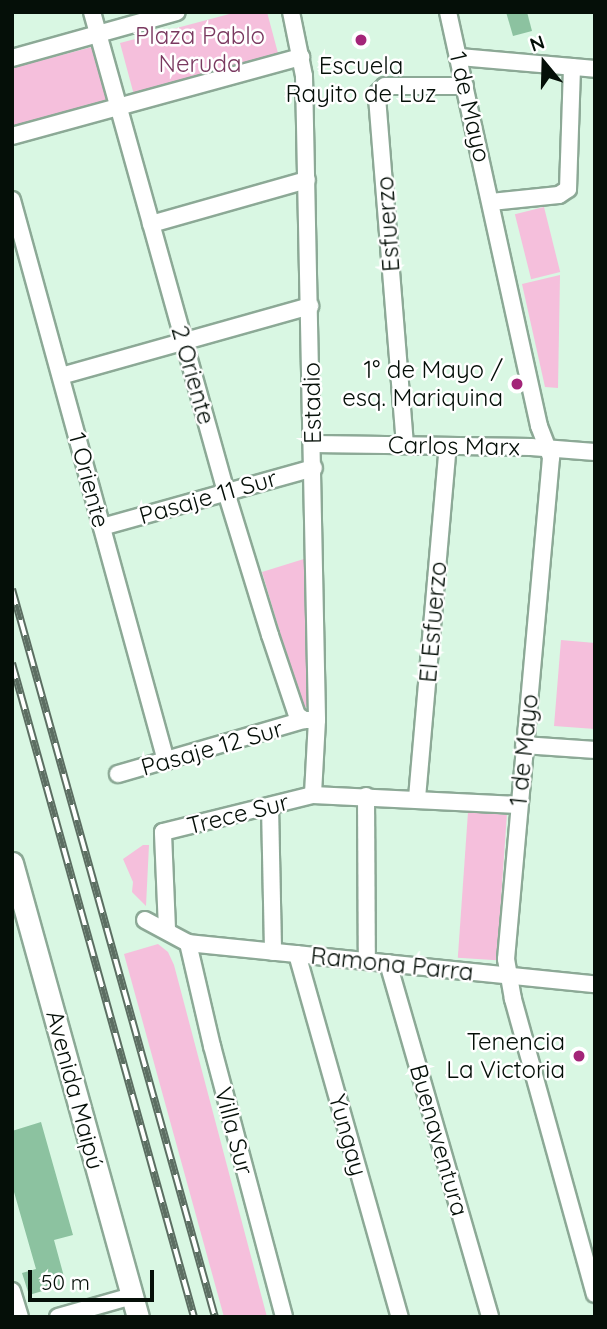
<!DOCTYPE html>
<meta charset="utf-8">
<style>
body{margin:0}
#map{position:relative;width:607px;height:1329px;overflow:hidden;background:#d9f7e3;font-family:Quicksand,sans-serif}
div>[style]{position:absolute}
.green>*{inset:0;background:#f5bfdc;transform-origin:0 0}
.building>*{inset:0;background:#8cc2a0}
.roads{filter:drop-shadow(2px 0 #8ca996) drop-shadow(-2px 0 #8ca996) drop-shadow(0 2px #8ca996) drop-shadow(0 -2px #8ca996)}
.minor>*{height:16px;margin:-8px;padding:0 8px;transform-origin:8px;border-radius:8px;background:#fff}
.major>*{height:21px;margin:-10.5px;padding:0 10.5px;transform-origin:10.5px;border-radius:10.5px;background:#fff}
.rail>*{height:8px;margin-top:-4px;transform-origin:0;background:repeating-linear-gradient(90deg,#fff 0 16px,#5c6e62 0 32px);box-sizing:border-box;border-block:2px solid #5c6e62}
.dots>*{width:19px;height:19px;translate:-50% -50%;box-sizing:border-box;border:4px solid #fff;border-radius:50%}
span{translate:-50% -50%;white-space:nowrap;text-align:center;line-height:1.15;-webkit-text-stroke:5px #fff;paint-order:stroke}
.park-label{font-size:24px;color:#7a3960}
.poi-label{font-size:24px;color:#050f08}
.right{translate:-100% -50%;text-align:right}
.street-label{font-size:24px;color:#050f08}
.frame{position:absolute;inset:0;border:14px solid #050f08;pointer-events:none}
.north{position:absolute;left:509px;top:28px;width:70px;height:70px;-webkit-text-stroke:5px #fff;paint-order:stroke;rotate:341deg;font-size:19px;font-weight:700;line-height:28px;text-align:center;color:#050f08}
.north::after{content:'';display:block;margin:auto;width:24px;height:32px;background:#050f08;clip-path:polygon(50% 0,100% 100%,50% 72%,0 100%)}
.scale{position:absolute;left:28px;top:1270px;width:126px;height:32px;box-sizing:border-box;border:4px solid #050f08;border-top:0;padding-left:9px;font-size:21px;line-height:24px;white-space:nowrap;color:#050f08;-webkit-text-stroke:5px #fff;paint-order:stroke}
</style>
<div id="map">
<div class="green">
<div style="clip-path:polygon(237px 12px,267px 12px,279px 57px,134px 95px,120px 43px)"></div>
<div style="clip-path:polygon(92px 47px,107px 101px,12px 126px,12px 68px)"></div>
<div style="left:544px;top:207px;width:67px;height:30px;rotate:76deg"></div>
<div style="clip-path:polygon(560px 275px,558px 388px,545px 387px,522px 284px)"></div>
<div style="clip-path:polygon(307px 558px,308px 707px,302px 707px,262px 572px)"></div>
<div style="clip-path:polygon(561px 640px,595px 643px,595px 729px,554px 726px)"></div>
<div style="left:468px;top:812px;width:39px;height:146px;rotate:4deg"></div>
<div style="clip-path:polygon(143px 845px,149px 845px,146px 906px,132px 892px,133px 882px,123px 859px)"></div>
<div style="clip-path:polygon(158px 944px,168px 952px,174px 965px,267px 1317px,224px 1317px,124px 954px)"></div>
</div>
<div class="building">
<div style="clip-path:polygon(506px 12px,527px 12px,532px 31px,513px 36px)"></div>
<div style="clip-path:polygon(41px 1122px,73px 1235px,54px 1240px,66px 1284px,29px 1295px,22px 1273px,36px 1269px,12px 1185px,12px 1131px)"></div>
</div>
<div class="roads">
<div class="minor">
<div style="left:92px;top:12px;width:498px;rotate:74.4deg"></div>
<div style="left:226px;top:492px;width:150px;rotate:72.9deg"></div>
<div style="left:270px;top:635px;width:84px;rotate:71.4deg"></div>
<div style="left:297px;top:715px;width:9px;rotate:36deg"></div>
<div style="left:304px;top:720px;width:13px"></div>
<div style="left:291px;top:12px;width:65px;rotate:78.5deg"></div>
<div style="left:304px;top:76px;width:644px;rotate:88.84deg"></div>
<div style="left:317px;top:720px;width:75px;rotate:93.1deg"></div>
<div style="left:448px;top:12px;width:424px;rotate:77.6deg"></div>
<div style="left:539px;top:426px;width:34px;rotate:69deg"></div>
<div style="left:551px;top:458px;width:503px;rotate:95.13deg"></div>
<div style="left:506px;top:959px;width:41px;rotate:80.1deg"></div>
<div style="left:513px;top:999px;width:306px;rotate:74.5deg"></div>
<div style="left:459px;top:57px;width:137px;rotate:5deg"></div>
<div style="left:12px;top:58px;width:171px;rotate:-15.6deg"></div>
<div style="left:12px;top:136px;width:300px;rotate:-15.3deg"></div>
<div style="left:12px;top:200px;width:582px;rotate:74.65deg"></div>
<div style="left:491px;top:202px;width:68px;rotate:-5.9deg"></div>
<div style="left:559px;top:195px;width:11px;rotate:-34deg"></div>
<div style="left:568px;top:189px;width:122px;rotate:-88.1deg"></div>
<div style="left:151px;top:224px;width:162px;rotate:-15.8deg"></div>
<div style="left:61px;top:376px;width:259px;rotate:-15.7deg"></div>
<div style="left:313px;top:444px;width:218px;rotate:0.8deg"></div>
<div style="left:531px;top:447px;width:64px;rotate:4.5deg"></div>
<div style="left:405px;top:445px;width:352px;rotate:-94.6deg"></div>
<div style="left:377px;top:94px;width:11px;rotate:-45deg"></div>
<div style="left:385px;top:86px;width:80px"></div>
<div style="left:102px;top:527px;width:220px;rotate:-15.6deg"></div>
<div style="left:524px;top:745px;width:71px;rotate:4deg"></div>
<div style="left:118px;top:774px;width:194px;rotate:-16.2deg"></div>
<div style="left:366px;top:796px;width:165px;rotate:89.7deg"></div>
<div style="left:417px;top:798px;width:353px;rotate:-85deg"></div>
<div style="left:270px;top:806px;width:146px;rotate:88.8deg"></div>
<div style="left:145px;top:920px;width:49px;rotate:28.1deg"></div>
<div style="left:188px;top:943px;width:409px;rotate:5.8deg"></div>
<div style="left:167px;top:929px;width:97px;rotate:-92.4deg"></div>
<div style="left:163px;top:832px;width:154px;rotate:-13.9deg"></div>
<div style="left:313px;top:795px;width:205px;rotate:2.8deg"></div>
<div style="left:188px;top:943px;width:106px;rotate:76.9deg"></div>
<div style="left:212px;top:1046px;width:280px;rotate:75.1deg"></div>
<div style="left:297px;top:954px;width:377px;rotate:74.2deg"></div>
<div style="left:388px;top:963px;width:368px;rotate:73.9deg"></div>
<div style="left:12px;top:1291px;width:27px;rotate:73deg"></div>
<div style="left:58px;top:1317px;width:77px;rotate:-15.8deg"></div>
</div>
<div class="major">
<div style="left:12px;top:863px;width:471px;rotate:74.5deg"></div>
</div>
</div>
<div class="rail">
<div style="left:12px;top:589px;width:756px;rotate:74.42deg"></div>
<div style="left:12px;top:663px;width:679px;rotate:74.45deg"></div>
</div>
<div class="dots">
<div style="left:361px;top:40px;background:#a32578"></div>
<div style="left:517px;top:384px;background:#a32578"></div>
<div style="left:579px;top:1056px;background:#a32578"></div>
</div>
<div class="park-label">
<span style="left:200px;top:50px">Plaza Pablo<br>Neruda</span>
</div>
<div class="poi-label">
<span style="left:361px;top:80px">Escuela<br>Rayito de Luz</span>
<span class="right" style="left:503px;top:384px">1° de Mayo /<br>esq. Mariquina</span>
<span class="right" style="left:565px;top:1056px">Tenencia<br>La Victoria</span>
</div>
<div class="street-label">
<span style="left:470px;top:107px;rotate:77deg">1 de Mayo</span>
<span style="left:388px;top:224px;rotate:-94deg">Esfuerzo</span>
<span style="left:193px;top:375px;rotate:74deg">2 Oriente</span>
<span style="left:312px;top:403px;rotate:-91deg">Estadio</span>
<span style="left:454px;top:446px;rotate:1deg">Carlos Marx</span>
<span style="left:89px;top:480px;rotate:75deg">1 Oriente</span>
<span style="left:208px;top:497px;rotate:-16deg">Pasaje 11 Sur</span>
<span style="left:433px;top:622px;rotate:-85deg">El Esfuerzo</span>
<span style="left:212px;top:748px;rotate:-16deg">Pasaje 12 Sur</span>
<span style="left:524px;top:750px;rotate:-84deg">1 de Mayo</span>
<span style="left:238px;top:814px;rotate:-14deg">Trece Sur</span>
<span style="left:392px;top:964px;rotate:6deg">Ramona Parra</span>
<span style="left:75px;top:1090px;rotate:75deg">Avenida Maipú</span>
<span style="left:234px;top:1131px;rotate:75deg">Villa Sur</span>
<span style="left:348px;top:1135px;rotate:74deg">Yungay</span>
<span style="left:439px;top:1140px;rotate:74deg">Buenaventura</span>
</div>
<div class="frame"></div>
<div class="north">N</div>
<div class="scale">50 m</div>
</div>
